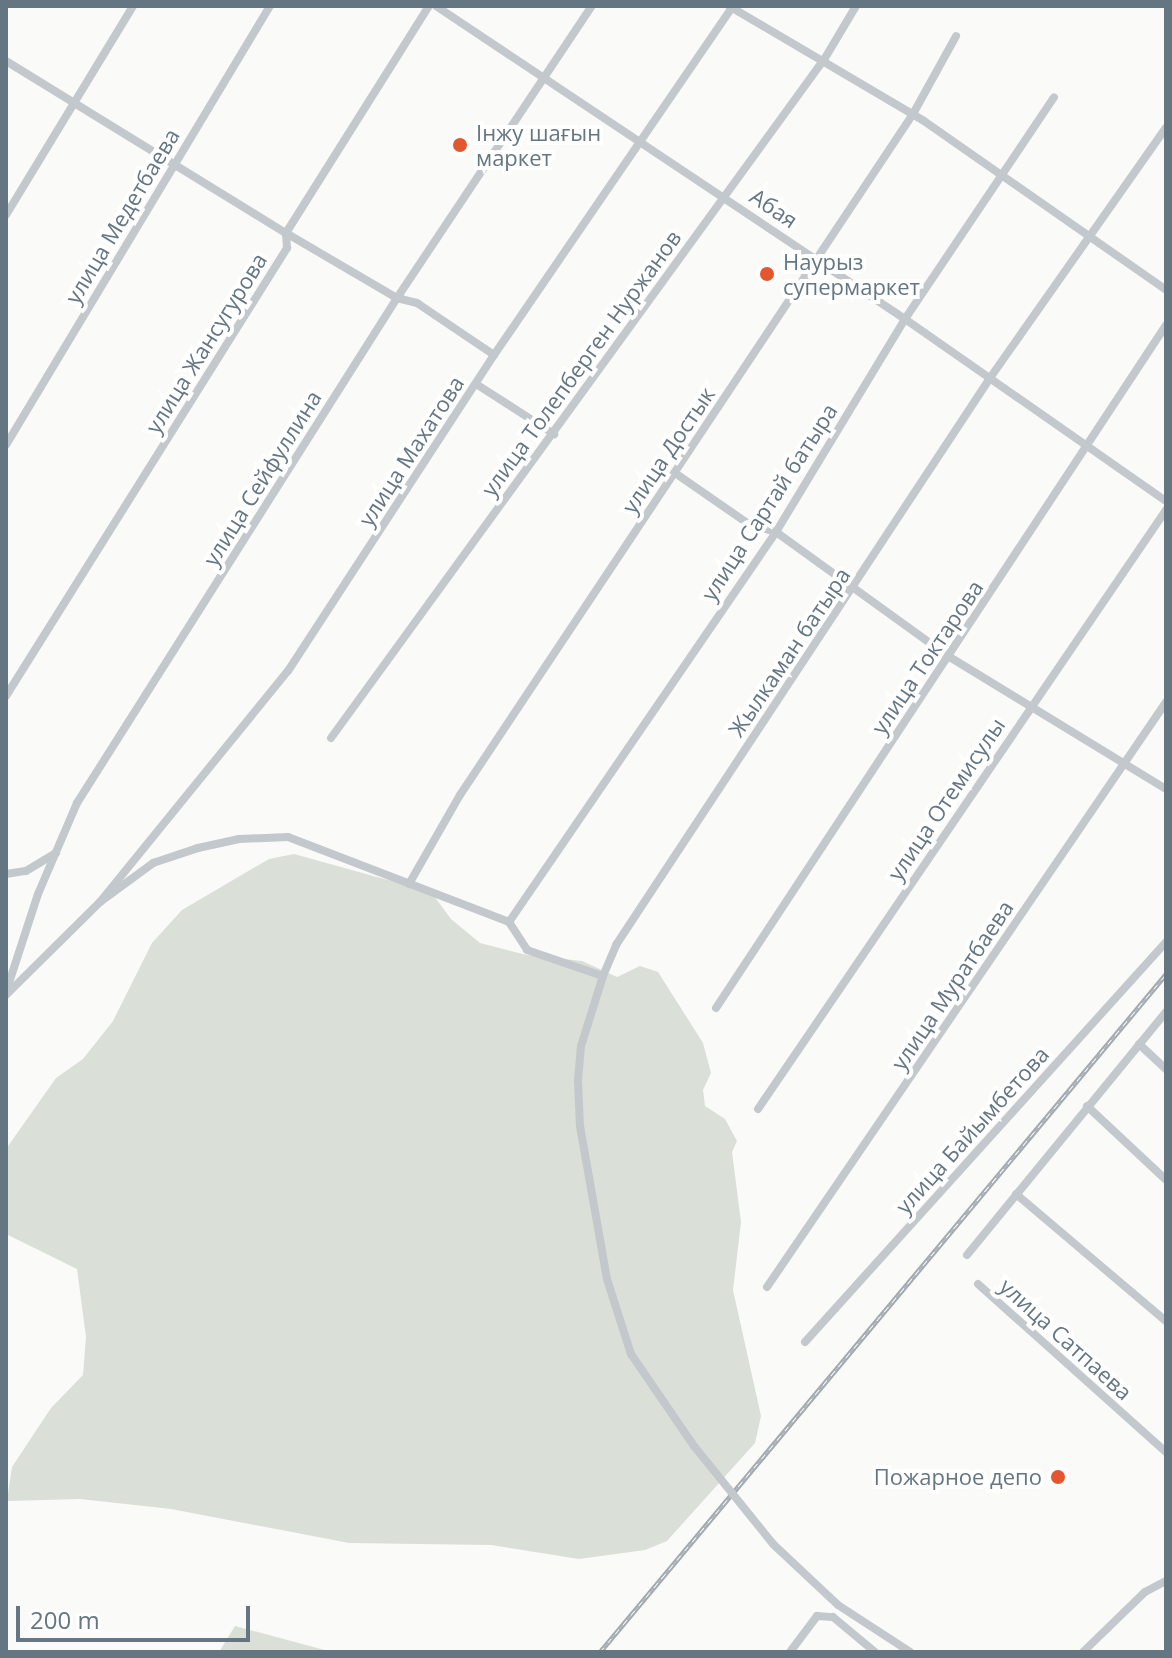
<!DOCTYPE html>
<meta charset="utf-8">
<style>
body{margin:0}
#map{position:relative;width:1172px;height:1658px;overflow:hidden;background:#fafaf8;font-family:"Open Sans",sans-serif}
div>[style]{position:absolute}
.green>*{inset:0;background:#dadfd7}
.minor>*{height:8px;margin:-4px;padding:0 4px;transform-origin:4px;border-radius:4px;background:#c3c8cc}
.rail>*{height:5px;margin-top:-2.5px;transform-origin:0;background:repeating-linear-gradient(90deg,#fff 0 6px,#a2aab0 0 12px);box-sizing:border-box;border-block:2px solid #a2aab0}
.minor-bridge>*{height:8px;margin:-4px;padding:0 4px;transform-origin:4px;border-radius:4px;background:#c3c8cc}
.dots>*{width:22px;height:22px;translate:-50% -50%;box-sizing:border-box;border:4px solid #fff;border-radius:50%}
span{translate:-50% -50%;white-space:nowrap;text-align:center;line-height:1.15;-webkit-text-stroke:8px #fff;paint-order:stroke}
.poi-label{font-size:22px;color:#657683}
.left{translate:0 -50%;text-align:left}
.right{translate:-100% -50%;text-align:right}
.street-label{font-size:22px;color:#657683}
.frame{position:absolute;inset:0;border:8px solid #657683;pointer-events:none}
.scale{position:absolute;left:16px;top:1606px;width:234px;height:36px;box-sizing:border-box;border:4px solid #657683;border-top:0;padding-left:10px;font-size:24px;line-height:28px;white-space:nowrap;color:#657683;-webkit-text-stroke:6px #fff;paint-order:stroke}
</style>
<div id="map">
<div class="green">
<div style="clip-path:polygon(294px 854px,431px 892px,451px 919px,480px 943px,527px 955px,582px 961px,617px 977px,640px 966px,658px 972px,703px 1043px,711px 1073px,703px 1090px,705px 1106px,725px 1119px,737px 1141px,732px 1152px,741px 1222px,733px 1290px,761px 1416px,755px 1443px,667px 1541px,645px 1550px,579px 1559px,491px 1545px,349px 1543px,171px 1509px,80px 1499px,7px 1501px,12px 1467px,51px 1408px,83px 1375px,86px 1337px,77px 1269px,6px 1234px,6px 1149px,56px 1078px,83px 1059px,113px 1021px,152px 943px,182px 910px,269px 859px)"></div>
<div style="clip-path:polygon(235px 1626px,332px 1652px,219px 1652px)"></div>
</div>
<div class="minor">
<div style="left:436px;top:6px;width:564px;rotate:33.72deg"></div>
<div style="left:905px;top:319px;width:318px;rotate:34.9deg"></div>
<div style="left:729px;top:6px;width:226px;rotate:30.5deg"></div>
<div style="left:924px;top:121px;width:295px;rotate:34.9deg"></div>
<div style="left:6px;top:61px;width:329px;rotate:31.6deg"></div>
<div style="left:286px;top:233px;width:129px;rotate:30.4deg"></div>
<div style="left:397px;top:298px;width:21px;rotate:14deg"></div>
<div style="left:417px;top:303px;width:93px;rotate:34deg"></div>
<div style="left:6px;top:215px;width:245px;rotate:-58.7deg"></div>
<div style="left:476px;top:384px;width:93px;rotate:32.7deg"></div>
<div style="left:6px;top:445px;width:512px;rotate:-58.98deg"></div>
<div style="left:675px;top:473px;width:91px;rotate:34.7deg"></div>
<div style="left:750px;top:525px;width:27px;rotate:15deg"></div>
<div style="left:776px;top:532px;width:212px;rotate:35.8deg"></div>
<div style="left:948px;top:656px;width:255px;rotate:31.4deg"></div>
<div style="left:6px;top:696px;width:529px;rotate:-57.9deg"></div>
<div style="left:287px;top:248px;width:15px;rotate:-94deg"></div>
<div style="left:286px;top:233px;width:268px;rotate:-57.8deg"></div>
<div style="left:331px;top:738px;width:840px;rotate:-54deg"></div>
<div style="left:825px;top:58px;width:61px;rotate:-59.2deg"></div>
<div style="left:6px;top:874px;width:20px;rotate:-9deg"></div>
<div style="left:26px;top:871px;width:35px;rotate:-31deg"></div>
<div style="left:409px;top:884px;width:103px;rotate:-60.2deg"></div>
<div style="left:460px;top:795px;width:818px;rotate:-56.37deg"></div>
<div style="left:913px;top:114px;width:89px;rotate:-61.1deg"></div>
<div style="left:100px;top:902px;width:66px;rotate:-36.3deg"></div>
<div style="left:153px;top:863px;width:47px;rotate:-18.4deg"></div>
<div style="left:198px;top:848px;width:42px;rotate:-12.4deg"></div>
<div style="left:239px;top:839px;width:49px;rotate:-2.3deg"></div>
<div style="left:288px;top:837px;width:237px;rotate:21deg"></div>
<div style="left:509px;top:922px;width:33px;rotate:57deg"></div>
<div style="left:527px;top:950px;width:80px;rotate:18.9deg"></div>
<div style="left:603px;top:976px;width:34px;rotate:-67deg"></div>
<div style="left:616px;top:945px;width:679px;rotate:-56.59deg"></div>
<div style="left:990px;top:378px;width:306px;rotate:-54.9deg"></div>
<div style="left:509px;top:922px;width:473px;rotate:-55.6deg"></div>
<div style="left:776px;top:532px;width:249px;rotate:-58.8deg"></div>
<div style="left:905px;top:319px;width:267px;rotate:-56.1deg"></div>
<div style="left:603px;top:976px;width:73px;rotate:107.4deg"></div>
<div style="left:581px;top:1046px;width:35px;rotate:95deg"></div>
<div style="left:578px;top:1081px;width:45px;rotate:87.5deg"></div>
<div style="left:580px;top:1126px;width:155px;rotate:80deg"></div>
<div style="left:607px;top:1279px;width:79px;rotate:72.3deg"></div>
<div style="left:631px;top:1354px;width:112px;rotate:55.6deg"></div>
<div style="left:6px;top:992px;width:103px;rotate:-71.9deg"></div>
<div style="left:38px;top:894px;width:99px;rotate:-66.8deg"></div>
<div style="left:77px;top:803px;width:598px;rotate:-57.64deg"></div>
<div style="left:397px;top:298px;width:351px;rotate:-56.3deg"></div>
<div style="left:6px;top:995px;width:132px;rotate:-44.7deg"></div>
<div style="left:100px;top:902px;width:298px;rotate:-50.9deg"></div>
<div style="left:288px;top:671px;width:377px;rotate:-56.9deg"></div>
<div style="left:494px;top:355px;width:423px;rotate:-55.6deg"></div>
<div style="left:716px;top:1008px;width:818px;rotate:-56.62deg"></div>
<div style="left:1139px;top:1044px;width:37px;rotate:43deg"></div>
<div style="left:1087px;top:1106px;width:108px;rotate:43.1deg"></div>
<div style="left:758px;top:1109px;width:725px;rotate:-55.74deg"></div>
<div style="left:1016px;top:1194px;width:197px;rotate:40.3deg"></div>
<div style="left:967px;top:1255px;width:314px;rotate:-50.7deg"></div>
<div style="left:978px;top:1284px;width:252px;rotate:41.8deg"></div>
<div style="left:767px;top:1287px;width:708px;rotate:-55.7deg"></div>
<div style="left:805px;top:1342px;width:539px;rotate:-47.93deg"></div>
<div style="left:773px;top:1544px;width:89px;rotate:43.2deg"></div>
<div style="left:838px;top:1605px;width:86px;rotate:33.1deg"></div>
<div style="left:790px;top:1652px;width:45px;rotate:-53.1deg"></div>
<div style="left:817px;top:1616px;width:16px;rotate:4deg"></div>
<div style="left:833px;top:1617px;width:55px;rotate:39.8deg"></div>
<div style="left:1083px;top:1652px;width:86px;rotate:-44.1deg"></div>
<div style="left:1145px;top:1592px;width:24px;rotate:-28deg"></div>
</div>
<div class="rail">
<div style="left:600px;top:1652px;width:883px;rotate:-50.14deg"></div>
</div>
<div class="minor-bridge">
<div style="left:694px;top:1446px;width:126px;rotate:51.1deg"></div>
</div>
<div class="dots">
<div style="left:460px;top:145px;background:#e4572e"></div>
<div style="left:767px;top:274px;background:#e4572e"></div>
<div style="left:1058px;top:1477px;background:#e4572e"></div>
</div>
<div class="poi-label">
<span class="left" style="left:476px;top:145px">Інжу шағын<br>маркет</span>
<span class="left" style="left:783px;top:274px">Наурыз<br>супермаркет</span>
<span class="right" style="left:1042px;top:1477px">Пожарное депо</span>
</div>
<div class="street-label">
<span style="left:774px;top:208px;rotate:34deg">Абая</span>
<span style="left:122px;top:216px;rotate:-59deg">улица Медетбаева</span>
<span style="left:206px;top:343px;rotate:-58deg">улица Жансугурова</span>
<span style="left:581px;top:363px;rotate:-54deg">улица Толепберген Нуржанов</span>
<span style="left:668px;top:450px;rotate:-56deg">улица Достык</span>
<span style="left:411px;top:451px;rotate:-57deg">улица Махатова</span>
<span style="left:262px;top:478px;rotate:-58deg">улица Сейфуллина</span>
<span style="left:769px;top:502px;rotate:-57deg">улица Сартай батыра</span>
<span style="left:789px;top:652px;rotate:-56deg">Жылкаман батыра</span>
<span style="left:927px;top:657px;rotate:-56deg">улица Токтарова</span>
<span style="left:946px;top:799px;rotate:-56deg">улица Отемисулы</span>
<span style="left:952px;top:985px;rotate:-56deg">улица Муратбаева</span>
<span style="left:972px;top:1130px;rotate:-48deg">улица Байымбетова</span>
<span style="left:1066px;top:1339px;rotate:42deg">улица Сатпаева</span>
</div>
<div class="frame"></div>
<div class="scale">200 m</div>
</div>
